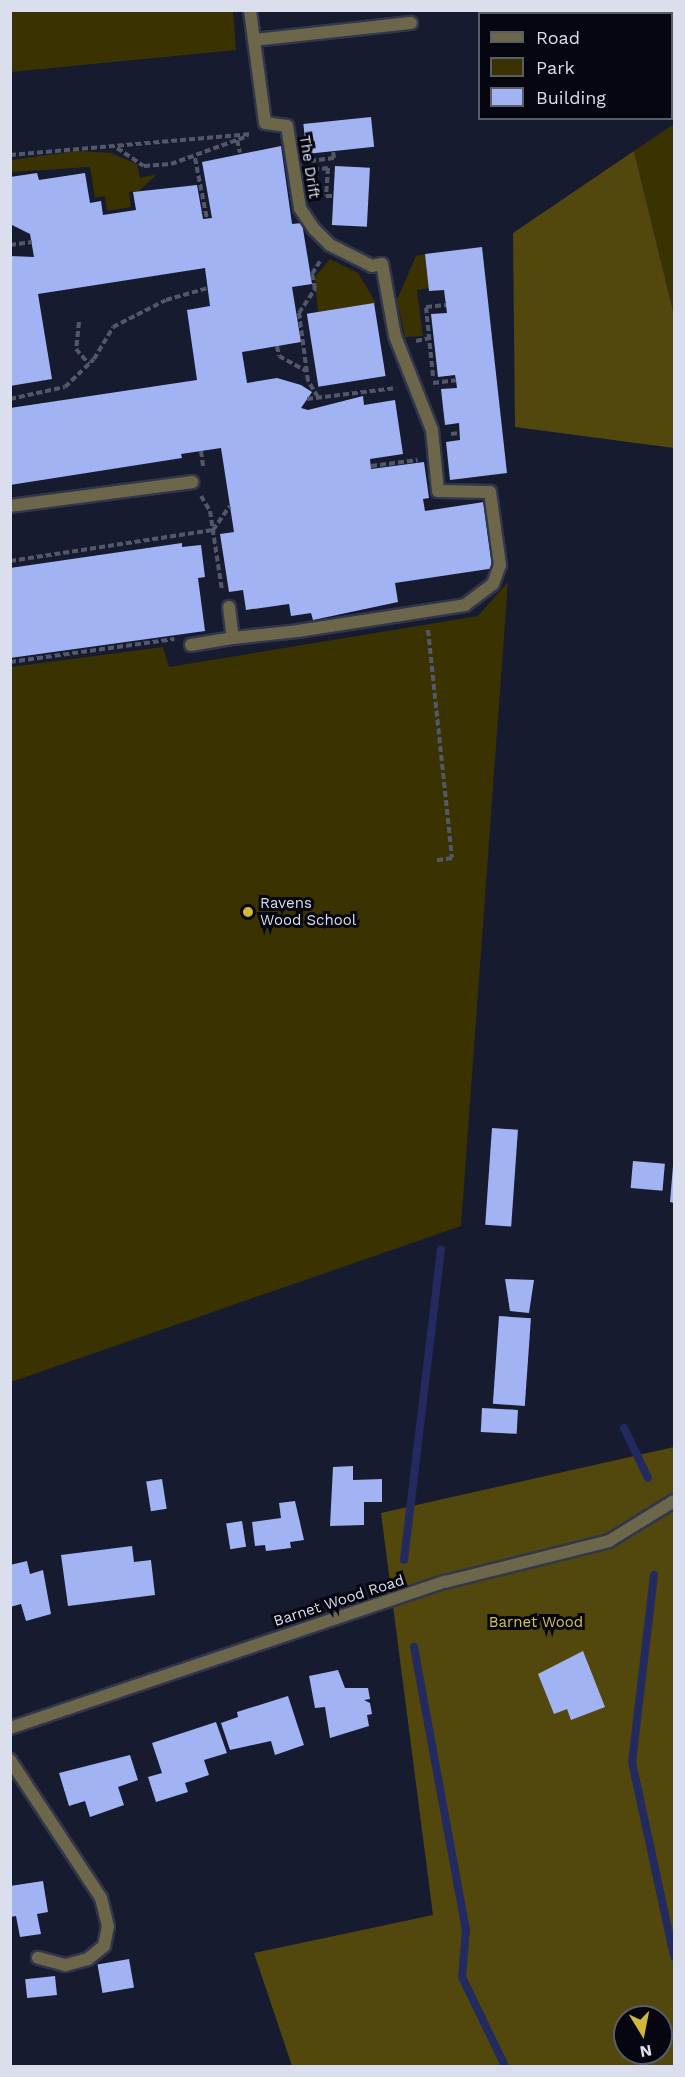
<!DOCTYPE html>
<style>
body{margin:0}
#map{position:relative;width:685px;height:2077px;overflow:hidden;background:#161b30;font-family:"Work Sans",sans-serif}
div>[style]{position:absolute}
.green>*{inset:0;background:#3a3201}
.forest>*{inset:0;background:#52480e}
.stream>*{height:8px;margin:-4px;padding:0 4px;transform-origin:4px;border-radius:4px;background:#222a5f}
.building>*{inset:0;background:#a2b3f4;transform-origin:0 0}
.path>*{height:4px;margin-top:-2px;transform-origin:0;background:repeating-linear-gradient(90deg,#52576a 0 6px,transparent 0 9px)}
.roads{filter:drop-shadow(2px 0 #31364a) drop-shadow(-2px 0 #31364a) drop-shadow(0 2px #31364a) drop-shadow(0 -2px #31364a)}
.lane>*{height:12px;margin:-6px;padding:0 6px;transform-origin:6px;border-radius:6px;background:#6c674a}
.street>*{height:12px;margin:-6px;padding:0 6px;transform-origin:6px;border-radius:6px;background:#6c674a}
.dots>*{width:16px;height:16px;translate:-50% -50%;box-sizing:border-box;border:3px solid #05060f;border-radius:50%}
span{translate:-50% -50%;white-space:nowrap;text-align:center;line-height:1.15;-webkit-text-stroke:6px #05060f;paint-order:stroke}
.street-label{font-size:15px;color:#dadeed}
.poi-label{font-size:15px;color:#dadeed}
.left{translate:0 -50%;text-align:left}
.park-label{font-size:15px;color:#d4c15b}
.frame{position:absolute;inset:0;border:12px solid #dadeed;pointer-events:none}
.legend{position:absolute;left:478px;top:12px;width:195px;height:108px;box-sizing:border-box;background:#05060f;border:2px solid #5a5c68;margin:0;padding:8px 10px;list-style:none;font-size:18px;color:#dadeed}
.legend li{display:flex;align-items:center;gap:12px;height:30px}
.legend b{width:30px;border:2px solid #5a5c68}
.north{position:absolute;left:613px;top:2005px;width:60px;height:60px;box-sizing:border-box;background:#05060f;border:2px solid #5a5c68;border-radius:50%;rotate:170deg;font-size:16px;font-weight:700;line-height:24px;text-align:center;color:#dadeed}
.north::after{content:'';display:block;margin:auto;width:21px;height:27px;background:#cfb837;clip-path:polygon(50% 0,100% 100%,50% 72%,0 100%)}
</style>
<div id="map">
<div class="green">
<div style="clip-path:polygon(11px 10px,233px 11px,236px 50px,11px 72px)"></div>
<div style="clip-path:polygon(674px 124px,674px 315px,634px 151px)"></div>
<div style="clip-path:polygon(77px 151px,111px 153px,137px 164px,140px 178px,157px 174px,139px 191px,129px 192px,131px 207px,107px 211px,105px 196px,95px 198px,90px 167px,11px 172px,11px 160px)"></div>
<div style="clip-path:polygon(425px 254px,429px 288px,417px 290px,423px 336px,405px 337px,397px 300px,416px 256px)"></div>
<div style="clip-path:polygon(330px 259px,358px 273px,376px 303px,318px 312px,315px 277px)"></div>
<div style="clip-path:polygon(508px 582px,461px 1226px,11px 1382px,11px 667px,163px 647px,169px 667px,478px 616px)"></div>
</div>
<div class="forest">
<div style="clip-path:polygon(634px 151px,674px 315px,674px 448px,515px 427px,513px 233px)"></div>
<div style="clip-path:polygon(evenodd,674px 1447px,674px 2066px,292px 2066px,254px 1953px,433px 1915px,381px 1513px,674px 1447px,625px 2017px,661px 2017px,661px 2053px,625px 2053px,625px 2017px)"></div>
</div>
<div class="stream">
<div style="left:624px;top:1428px;width:55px;rotate:64.4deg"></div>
<div style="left:404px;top:1560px;width:313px;rotate:-83.2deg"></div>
<div style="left:654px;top:1575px;width:188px;rotate:96.7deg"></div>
<div style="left:632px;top:1762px;width:199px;rotate:77.8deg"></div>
<div style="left:414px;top:1647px;width:288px;rotate:79.6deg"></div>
<div style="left:466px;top:1930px;width:47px;rotate:94.9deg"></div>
<div style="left:462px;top:1977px;width:99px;rotate:64.2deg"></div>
</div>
<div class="building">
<div style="left:371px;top:117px;width:30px;height:68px;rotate:84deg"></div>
<div style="clip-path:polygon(281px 146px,292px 224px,302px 223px,312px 284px,292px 287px,301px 342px,242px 352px,247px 383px,277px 378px,301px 385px,312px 392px,301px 408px,308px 410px,363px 396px,364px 405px,395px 400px,403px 454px,370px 459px,371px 469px,424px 462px,429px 498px,423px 499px,425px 511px,484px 502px,495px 568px,395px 583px,398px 602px,313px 620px,311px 613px,291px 616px,289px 604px,246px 610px,243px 590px,229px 592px,220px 534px,234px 532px,221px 448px,181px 454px,182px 458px,10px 485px,10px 408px,197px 380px,187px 310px,210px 306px,205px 268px,38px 294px,52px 379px,10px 386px,10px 256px,34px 257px,30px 234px,10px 224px,10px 177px,37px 173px,39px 180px,85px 173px,90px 203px,101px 201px,103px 215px,136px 210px,133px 192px,197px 185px,203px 219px,212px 218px,202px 162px)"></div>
<div style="left:335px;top:166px;width:35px;height:59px;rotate:3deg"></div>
<div style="clip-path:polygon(482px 247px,507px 473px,450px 480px,446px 442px,460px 440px,459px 423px,445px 425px,441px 389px,457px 388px,456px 380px,455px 375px,438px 377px,431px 314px,447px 313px,444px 290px,429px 291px,425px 254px)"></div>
<div style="left:374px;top:303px;width:74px;height:68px;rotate:81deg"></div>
<div style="clip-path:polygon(182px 543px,182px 547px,201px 545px,205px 577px,198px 578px,205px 631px,10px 658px,10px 568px)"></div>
<div style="left:492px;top:1128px;width:26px;height:97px;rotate:4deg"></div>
<div style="left:633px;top:1161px;width:32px;height:27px;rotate:5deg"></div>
<div style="clip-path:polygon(673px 1166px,674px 1166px,674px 1203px,670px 1202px)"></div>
<div style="clip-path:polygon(505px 1279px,534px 1280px,529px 1313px,510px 1311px)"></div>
<div style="left:499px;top:1316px;width:32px;height:88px;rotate:4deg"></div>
<div style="left:482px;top:1408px;width:36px;height:24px;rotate:3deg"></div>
<div style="clip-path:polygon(353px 1466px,353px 1480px,382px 1479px,382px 1502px,364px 1502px,364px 1525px,330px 1526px,333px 1467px)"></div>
<div style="left:162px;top:1479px;width:30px;height:16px;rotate:81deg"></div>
<div style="clip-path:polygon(295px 1501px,304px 1540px,290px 1542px,291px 1548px,266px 1551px,265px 1545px,255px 1546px,252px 1522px,281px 1518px,279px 1503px)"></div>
<div style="left:242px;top:1521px;width:26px;height:16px;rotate:81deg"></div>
<div style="clip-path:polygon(132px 1546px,134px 1562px,151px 1560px,155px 1595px,68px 1606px,61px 1555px)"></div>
<div style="clip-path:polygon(27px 1561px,30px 1574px,43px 1570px,51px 1614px,26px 1621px,21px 1604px,10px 1607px,10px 1565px)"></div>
<div style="clip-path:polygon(583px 1651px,605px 1707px,571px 1720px,567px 1709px,554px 1714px,538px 1674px)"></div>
<div style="clip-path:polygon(338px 1670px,345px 1688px,368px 1688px,370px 1699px,364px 1700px,370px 1703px,372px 1714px,367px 1715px,369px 1726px,330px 1738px,325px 1707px,315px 1708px,309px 1676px)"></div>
<div style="clip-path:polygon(288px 1696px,304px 1745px,275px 1755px,271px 1741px,230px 1750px,221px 1723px,238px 1717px,237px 1712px)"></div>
<div style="clip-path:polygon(216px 1722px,227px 1753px,204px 1760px,209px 1775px,185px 1783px,188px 1792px,156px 1802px,148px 1777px,162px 1773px,152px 1743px)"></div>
<div style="clip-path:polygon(130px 1755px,138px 1780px,118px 1787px,124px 1805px,90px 1817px,85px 1801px,69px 1806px,59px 1773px)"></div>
<div style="clip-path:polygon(43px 1881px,48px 1912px,37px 1914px,41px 1934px,20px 1937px,16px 1916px,10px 1917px,10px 1886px)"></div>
<div style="left:129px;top:1959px;width:29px;height:32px;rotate:80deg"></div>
<div style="left:55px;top:1976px;width:19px;height:30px;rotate:84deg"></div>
</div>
<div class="path">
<div style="left:237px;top:140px;width:13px;rotate:77deg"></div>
<div style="left:117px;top:148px;width:32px;rotate:34deg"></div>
<div style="left:144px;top:166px;width:27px;rotate:-4deg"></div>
<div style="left:171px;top:164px;width:82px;rotate:-20deg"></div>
<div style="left:10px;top:155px;width:242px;rotate:-5deg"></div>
<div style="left:195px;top:158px;width:62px;rotate:78.9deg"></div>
<div style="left:310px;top:161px;width:24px;rotate:-7deg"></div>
<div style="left:334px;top:158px;width:6px;rotate:-99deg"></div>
<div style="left:313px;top:170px;width:15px;rotate:-8deg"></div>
<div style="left:328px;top:168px;width:28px;rotate:94deg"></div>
<div style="left:326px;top:196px;width:7px"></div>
<div style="left:10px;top:245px;width:22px;rotate:-8deg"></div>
<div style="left:79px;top:322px;width:27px;rotate:96deg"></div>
<div style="left:76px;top:349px;width:20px;rotate:49deg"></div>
<div style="left:416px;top:341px;width:14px;rotate:-12deg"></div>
<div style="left:277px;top:346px;width:10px;rotate:79deg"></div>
<div style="left:279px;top:356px;width:31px;rotate:29deg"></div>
<div style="left:433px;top:376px;width:69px;rotate:-95.8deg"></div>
<div style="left:426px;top:307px;width:20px;rotate:-6deg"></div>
<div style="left:433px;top:383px;width:23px;rotate:-7deg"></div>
<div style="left:318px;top:397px;width:19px;rotate:-122deg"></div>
<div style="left:308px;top:381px;width:69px;rotate:-97.5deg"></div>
<div style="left:299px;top:313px;width:29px;rotate:-56deg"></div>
<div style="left:315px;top:289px;width:15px;rotate:-101deg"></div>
<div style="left:312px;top:274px;width:15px;rotate:-58deg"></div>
<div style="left:10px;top:399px;width:56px;rotate:-12.3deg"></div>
<div style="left:65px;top:387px;width:40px;rotate:-44deg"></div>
<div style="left:94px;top:359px;width:37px;rotate:-59deg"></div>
<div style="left:113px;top:327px;width:59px;rotate:-27deg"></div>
<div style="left:166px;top:300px;width:44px;rotate:-15.9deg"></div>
<div style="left:307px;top:399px;width:90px;rotate:-7deg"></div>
<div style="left:451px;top:434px;width:9px;rotate:-6deg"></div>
<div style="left:201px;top:451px;width:15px;rotate:82deg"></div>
<div style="left:371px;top:466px;width:47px;rotate:-7.3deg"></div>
<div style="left:201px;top:496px;width:17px;rotate:59deg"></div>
<div style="left:210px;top:511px;width:80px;rotate:81.4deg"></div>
<div style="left:10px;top:561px;width:205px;rotate:-8.7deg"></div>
<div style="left:213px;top:530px;width:29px;rotate:-55deg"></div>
<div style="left:428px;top:630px;width:229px;rotate:84deg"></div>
<div style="left:452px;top:858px;width:18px;rotate:171deg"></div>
<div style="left:10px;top:662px;width:166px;rotate:-8deg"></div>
</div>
<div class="roads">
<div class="lane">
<div style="left:254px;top:40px;width:158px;rotate:-6.2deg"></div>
<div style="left:10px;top:506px;width:184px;rotate:-7.5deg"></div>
<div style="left:229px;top:607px;width:31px;rotate:83deg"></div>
<div style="left:233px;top:638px;width:65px;rotate:-6.1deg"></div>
<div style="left:298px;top:631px;width:169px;rotate:-8.8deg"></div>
<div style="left:465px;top:605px;width:35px;rotate:-37deg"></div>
<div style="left:493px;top:584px;width:20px;rotate:-70deg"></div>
<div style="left:500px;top:565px;width:74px;rotate:-97.8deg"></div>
<div style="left:490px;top:492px;width:52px;rotate:-178.9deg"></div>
<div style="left:438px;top:491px;width:61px;rotate:-95.6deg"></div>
<div style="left:432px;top:430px;width:101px;rotate:-111.5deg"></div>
<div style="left:395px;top:336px;width:73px;rotate:-100.2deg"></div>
<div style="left:382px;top:264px;width:10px;rotate:169deg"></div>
<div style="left:372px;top:266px;width:47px;rotate:-153.4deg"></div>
<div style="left:330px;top:245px;width:23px;rotate:-135deg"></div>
<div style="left:314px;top:229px;width:25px;rotate:-124deg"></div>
<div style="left:300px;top:208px;width:83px;rotate:-99deg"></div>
<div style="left:287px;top:126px;width:22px;rotate:-172deg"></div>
<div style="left:191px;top:645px;width:43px;rotate:-9.5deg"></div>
<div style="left:10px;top:1760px;width:165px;rotate:56.6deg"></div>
<div style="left:101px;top:1898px;width:29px;rotate:76deg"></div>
<div style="left:108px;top:1926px;width:20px;rotate:101deg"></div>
<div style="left:104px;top:1946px;width:21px;rotate:141deg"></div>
<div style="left:88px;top:1959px;width:24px;rotate:165deg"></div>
<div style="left:65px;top:1965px;width:28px;rotate:-165deg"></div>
</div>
<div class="street">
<div style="left:250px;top:10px;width:114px;rotate:82.4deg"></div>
<div style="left:10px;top:1728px;width:459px;rotate:-18.6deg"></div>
<div style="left:445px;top:1582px;width:169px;rotate:-14deg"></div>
<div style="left:609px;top:1541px;width:76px;rotate:-31.6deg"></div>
</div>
</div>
<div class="dots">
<div style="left:248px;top:912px;background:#cfb837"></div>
</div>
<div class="street-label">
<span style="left:309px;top:167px;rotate:81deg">The Drift</span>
<span style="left:339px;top:1601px;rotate:-18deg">Barnet Wood Road</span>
</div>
<div class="poi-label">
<span class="left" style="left:260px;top:912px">Ravens<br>Wood School</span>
</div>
<div class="park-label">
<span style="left:536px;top:1623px">Barnet Wood</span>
</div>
<div class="frame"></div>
<ul class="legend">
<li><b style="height:8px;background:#6c674a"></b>Road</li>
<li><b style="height:16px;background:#3a3201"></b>Park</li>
<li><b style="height:16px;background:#a2b3f4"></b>Building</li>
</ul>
<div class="north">N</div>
</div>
